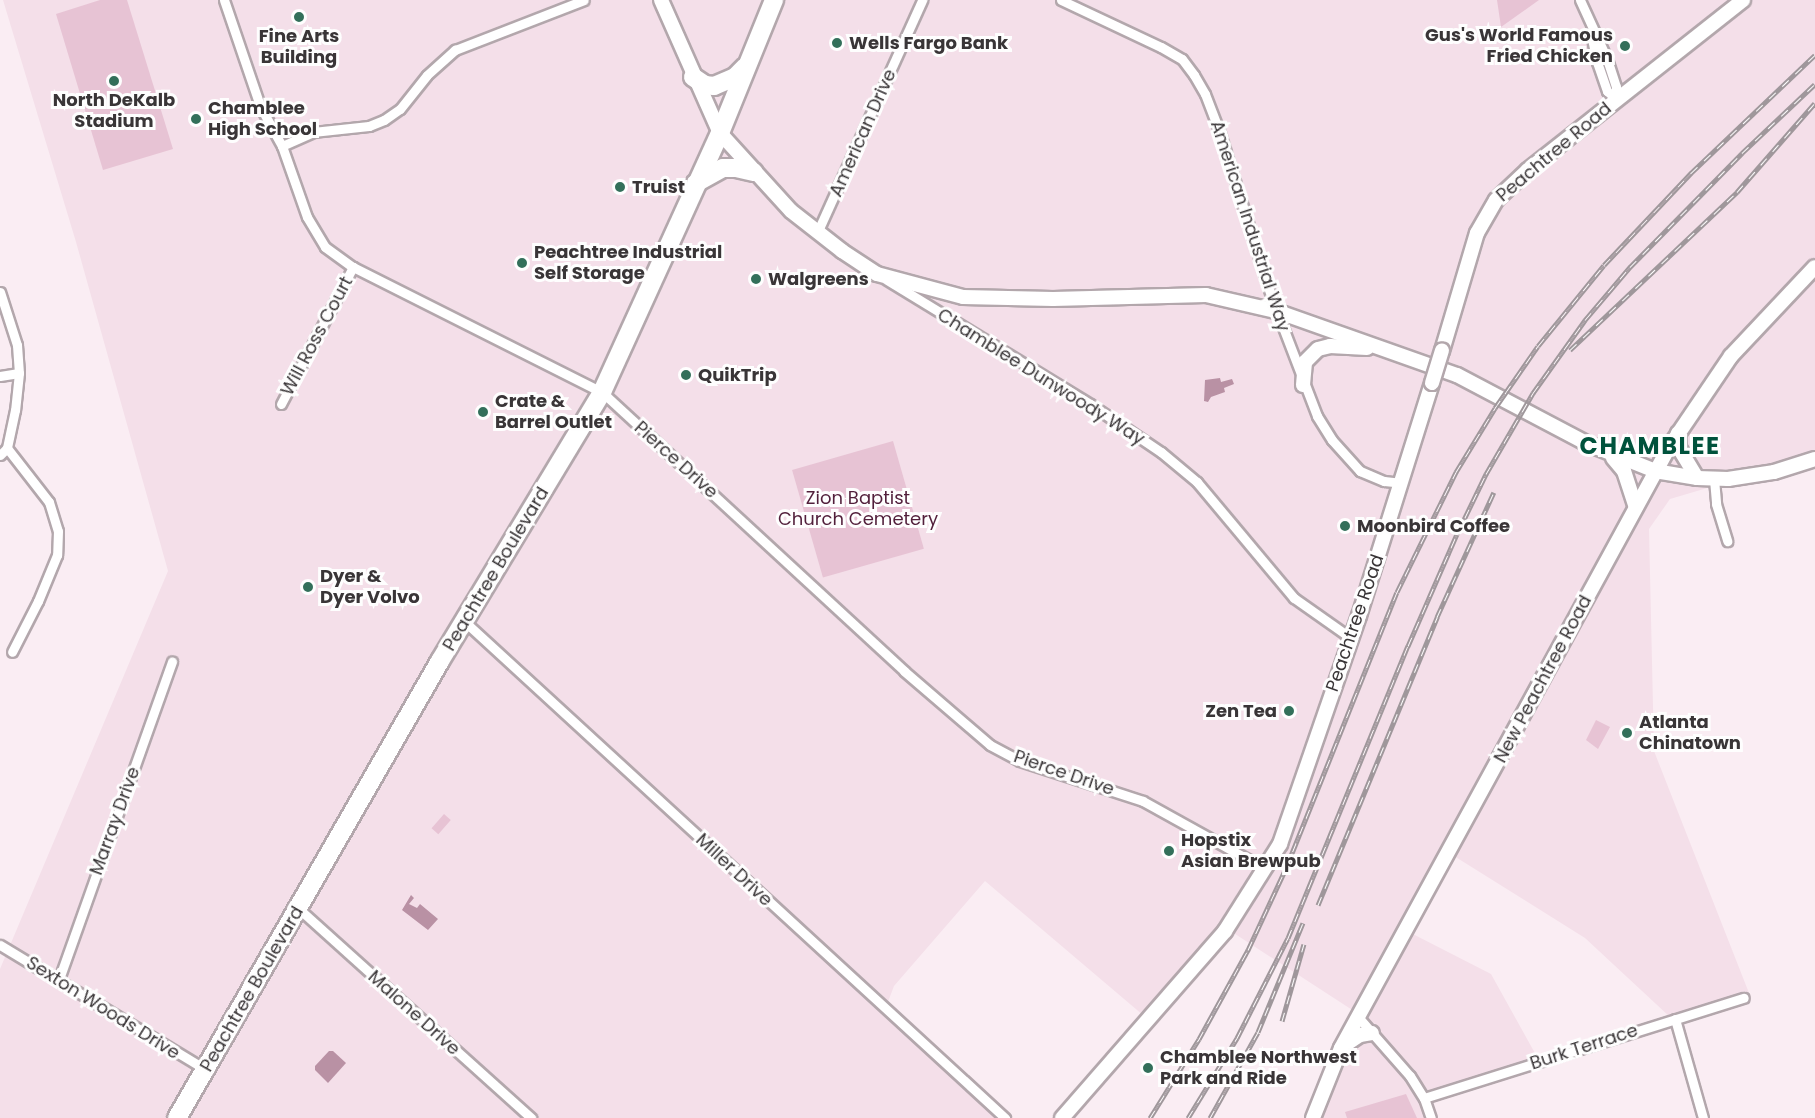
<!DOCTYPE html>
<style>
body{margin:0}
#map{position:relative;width:1815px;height:1118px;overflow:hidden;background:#faedf3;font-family:Poppins,sans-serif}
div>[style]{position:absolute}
.built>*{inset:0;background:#f4dfe9}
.green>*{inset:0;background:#e7c3d4;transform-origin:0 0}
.water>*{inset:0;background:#b991a4}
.roads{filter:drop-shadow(2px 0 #b3a7ac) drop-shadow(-2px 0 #b3a7ac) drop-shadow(0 2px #b3a7ac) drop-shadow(0 -2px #b3a7ac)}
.street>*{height:9px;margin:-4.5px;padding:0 4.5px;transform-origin:4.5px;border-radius:4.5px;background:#fff}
.secondary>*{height:14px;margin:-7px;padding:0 7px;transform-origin:7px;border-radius:7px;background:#fff}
.highway>*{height:18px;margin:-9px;padding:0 9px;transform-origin:9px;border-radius:9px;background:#fff}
.rail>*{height:5px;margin-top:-2.5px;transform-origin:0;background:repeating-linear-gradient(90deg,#fefefe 0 9px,#9f979b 0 18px);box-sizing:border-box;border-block:2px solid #9f979b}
.bridges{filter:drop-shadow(2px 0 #b3a7ac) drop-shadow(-2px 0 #b3a7ac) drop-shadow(0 2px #b3a7ac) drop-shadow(0 -2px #b3a7ac)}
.secondary-bridge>*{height:14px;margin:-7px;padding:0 7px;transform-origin:7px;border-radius:7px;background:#fff}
.dots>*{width:16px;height:16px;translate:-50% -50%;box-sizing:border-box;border:3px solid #fefefe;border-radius:50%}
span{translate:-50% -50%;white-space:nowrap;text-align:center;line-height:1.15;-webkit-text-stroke:6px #fefefe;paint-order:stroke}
.poi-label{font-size:18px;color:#393537;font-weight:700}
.right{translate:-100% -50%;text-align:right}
.left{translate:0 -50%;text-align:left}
.street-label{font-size:18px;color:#393537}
.park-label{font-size:18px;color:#521f3b}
.district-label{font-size:24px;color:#00523c;font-weight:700;letter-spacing:1.5px}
</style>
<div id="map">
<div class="built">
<div style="clip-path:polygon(3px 0,1815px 0,1815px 456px,1670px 499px,1649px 529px,1654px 751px,1749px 993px,1670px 1017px,1585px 938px,1446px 851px,1403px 929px,1491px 974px,1541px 1064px,1426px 1097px,1433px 1118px,1313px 1118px,1360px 1015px,1229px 930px,1150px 1021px,985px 881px,894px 986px,886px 1007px,1005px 1118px,0 1118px,0 969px,168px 571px,76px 242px)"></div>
</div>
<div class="green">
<div style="clip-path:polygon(100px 0,127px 0,173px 149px,103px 170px,56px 14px)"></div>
<div style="clip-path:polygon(1497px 0,1539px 0,1501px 27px)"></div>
<div style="left:893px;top:441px;width:112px;height:105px;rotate:74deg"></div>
<div style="clip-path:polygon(1596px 720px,1610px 727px,1598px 749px,1586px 740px)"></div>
<div style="left:444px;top:814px;width:9px;height:19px;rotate:41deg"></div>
<div style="clip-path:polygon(1406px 1094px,1417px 1118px,1347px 1118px,1345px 1112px)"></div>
</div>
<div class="water">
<div style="clip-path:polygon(1220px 378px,1221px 382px,1232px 379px,1234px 384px,1224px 388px,1225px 392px,1211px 397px,1208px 402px,1204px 401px,1205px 380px)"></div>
<div style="clip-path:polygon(411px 895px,414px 898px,409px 904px,417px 908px,420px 904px,438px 919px,428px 930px,402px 910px)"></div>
<div style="clip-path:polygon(329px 1051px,333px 1051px,346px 1063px,328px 1083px,315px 1070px,315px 1066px)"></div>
</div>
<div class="roads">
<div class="street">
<div style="left:224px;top:0;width:112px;rotate:71.2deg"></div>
<div style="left:260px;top:106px;width:46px;rotate:61.2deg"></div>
<div style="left:282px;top:146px;width:75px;rotate:70.6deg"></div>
<div style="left:307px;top:217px;width:35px;rotate:59deg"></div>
<div style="left:325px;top:247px;width:34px;rotate:36deg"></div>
<div style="left:353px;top:267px;width:279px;rotate:26.7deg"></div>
<div style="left:602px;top:392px;width:411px;rotate:42.7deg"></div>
<div style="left:904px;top:671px;width:113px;rotate:40.7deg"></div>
<div style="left:990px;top:745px;width:34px;rotate:28deg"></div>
<div style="left:1020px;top:761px;width:129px;rotate:18deg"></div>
<div style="left:1143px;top:801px;width:138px;rotate:29deg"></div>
<div style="left:1061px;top:0;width:110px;rotate:25.2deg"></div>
<div style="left:1161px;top:47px;width:24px;rotate:30deg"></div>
<div style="left:1182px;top:59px;width:20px;rotate:53deg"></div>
<div style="left:1194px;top:75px;width:22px;rotate:60deg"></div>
<div style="left:1205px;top:94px;width:39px;rotate:69deg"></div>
<div style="left:1219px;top:130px;width:174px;rotate:72.6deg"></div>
<div style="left:1271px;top:296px;width:129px;rotate:69deg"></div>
<div style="left:1317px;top:416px;width:28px;rotate:58deg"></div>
<div style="left:1332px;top:440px;width:42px;rotate:47.9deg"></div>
<div style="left:1360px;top:471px;width:26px;rotate:23deg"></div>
<div style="left:1384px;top:481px;width:18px;rotate:6deg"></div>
<div style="left:1580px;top:0;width:65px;rotate:65.4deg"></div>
<div style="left:1607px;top:59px;width:29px;rotate:72deg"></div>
<div style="left:1616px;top:87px;width:12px;rotate:90deg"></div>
<div style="left:1591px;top:34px;width:29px;rotate:78deg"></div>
<div style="left:1597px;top:62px;width:31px;rotate:71deg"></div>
<div style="left:1607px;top:91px;width:12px;rotate:42deg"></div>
<div style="left:282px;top:146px;width:34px;rotate:-24deg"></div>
<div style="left:313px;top:132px;width:56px;rotate:-6.1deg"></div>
<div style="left:369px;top:126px;width:16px;rotate:-22deg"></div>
<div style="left:384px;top:120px;width:19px;rotate:-35deg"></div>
<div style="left:400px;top:109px;width:43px;rotate:-51.5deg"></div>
<div style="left:427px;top:75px;width:38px;rotate:-42deg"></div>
<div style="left:455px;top:50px;width:138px;rotate:-21.2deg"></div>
<div style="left:817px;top:233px;width:256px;rotate:-65.7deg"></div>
<div style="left:887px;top:280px;width:238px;rotate:31.4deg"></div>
<div style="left:1090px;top:404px;width:86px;rotate:34.1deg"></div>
<div style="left:1161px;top:452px;width:47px;rotate:39.8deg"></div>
<div style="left:1197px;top:482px;width:151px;rotate:50.1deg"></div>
<div style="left:1294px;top:598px;width:70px;rotate:35.1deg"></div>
<div style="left:0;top:292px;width:56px;rotate:72.2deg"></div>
<div style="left:17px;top:345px;width:28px;rotate:86deg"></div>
<div style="left:19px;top:373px;width:37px;rotate:96deg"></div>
<div style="left:15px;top:410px;width:39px;rotate:102deg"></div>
<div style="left:7px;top:448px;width:10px;rotate:135deg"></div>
<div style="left:0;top:376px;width:19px;rotate:-9deg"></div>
<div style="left:281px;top:404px;width:155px;rotate:-62.3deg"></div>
<div style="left:7px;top:448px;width:68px;rotate:52.1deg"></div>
<div style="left:49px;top:502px;width:30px;rotate:73deg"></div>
<div style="left:58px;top:531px;width:24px;rotate:92deg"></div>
<div style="left:57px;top:555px;width:50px;rotate:112.4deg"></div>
<div style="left:38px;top:601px;width:57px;rotate:117deg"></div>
<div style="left:1714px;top:479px;width:25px;rotate:85deg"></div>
<div style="left:1716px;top:504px;width:39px;rotate:73deg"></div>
<div style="left:464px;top:621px;width:735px;rotate:42.57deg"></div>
<div style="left:298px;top:908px;width:314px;rotate:42deg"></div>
<div style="left:0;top:945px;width:241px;rotate:31.2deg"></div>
<div style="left:59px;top:979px;width:337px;rotate:-70.4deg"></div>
<div style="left:1359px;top:1018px;width:77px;rotate:48.7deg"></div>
<div style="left:1410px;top:1076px;width:26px;rotate:58deg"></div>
<div style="left:1424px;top:1098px;width:21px;rotate:71deg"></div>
<div style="left:1675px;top:1019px;width:103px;rotate:74.2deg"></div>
<div style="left:1424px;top:1098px;width:335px;rotate:-17.4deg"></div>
</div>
<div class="secondary">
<div style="left:661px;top:0;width:145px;rotate:66.1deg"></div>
<div style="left:720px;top:133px;width:105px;rotate:47.7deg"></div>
<div style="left:791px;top:211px;width:65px;rotate:38.1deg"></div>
<div style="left:842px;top:251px;width:42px;rotate:33.3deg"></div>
<div style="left:877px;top:274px;width:89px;rotate:15deg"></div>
<div style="left:963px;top:297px;width:90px;rotate:1.3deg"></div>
<div style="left:1053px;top:299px;width:153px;rotate:-1.5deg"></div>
<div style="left:1206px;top:295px;width:72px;rotate:12.9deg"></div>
<div style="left:1276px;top:311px;width:192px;rotate:19.5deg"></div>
<div style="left:1457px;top:375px;width:148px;rotate:27.8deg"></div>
<div style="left:1588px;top:444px;width:72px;rotate:21.9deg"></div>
<div style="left:1655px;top:471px;width:43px;rotate:9.5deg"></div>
<div style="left:1697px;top:478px;width:31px;rotate:2deg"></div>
<div style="left:1728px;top:479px;width:47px;rotate:-8.7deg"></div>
<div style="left:1774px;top:472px;width:43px;rotate:-17.6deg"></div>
<div style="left:1442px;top:351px;width:123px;rotate:-73.5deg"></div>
<div style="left:1477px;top:233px;width:38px;rotate:-60deg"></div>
<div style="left:1496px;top:200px;width:44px;rotate:-43.2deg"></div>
<div style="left:1528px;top:170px;width:274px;rotate:-38.3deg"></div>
<div style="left:1303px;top:385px;width:23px;rotate:-85deg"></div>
<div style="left:1305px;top:362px;width:18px;rotate:-45deg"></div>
<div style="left:1318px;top:349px;width:12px;rotate:-14deg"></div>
<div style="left:1330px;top:346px;width:37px;rotate:3deg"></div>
<div style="left:1678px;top:433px;width:15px;rotate:86deg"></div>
<div style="left:1679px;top:448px;width:35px;rotate:59deg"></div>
<div style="left:1613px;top:458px;width:17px;rotate:50deg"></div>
<div style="left:1624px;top:471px;width:38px;rotate:72deg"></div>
<div style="left:1345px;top:1045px;width:18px;rotate:-34deg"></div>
<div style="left:1360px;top:1035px;width:12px;rotate:-9deg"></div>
<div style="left:1062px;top:1118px;width:248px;rotate:-48.9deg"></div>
<div style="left:1225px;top:931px;width:103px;rotate:-57.7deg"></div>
<div style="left:1280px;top:844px;width:241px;rotate:-70.9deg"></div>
<div style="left:1359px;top:616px;width:244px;rotate:-72.6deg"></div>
<div style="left:1313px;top:1118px;width:75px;rotate:-68.2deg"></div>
<div style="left:1341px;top:1048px;width:682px;rotate:-61.37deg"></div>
<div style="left:1668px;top:449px;width:112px;rotate:-55.9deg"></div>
<div style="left:1731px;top:356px;width:122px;rotate:-46.7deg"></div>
</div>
<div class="highway">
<div style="left:693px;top:77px;width:14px;rotate:34deg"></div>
<div style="left:705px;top:85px;width:9px;rotate:6deg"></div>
<div style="left:714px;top:86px;width:23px;rotate:-23deg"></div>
<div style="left:735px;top:77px;width:14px;rotate:-45deg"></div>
<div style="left:696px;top:183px;width:31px;rotate:-29deg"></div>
<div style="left:723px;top:168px;width:13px"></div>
<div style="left:736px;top:168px;width:18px;rotate:13deg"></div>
<div style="left:177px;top:1118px;width:527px;rotate:-60.08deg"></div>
<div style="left:440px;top:661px;width:314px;rotate:-58.9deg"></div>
<div style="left:602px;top:392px;width:285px;rotate:-65.5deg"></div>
<div style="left:720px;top:133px;width:144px;rotate:-67.9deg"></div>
</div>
</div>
<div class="rail">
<div style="left:1570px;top:350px;width:230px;rotate:-43.4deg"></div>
<div style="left:1737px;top:192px;width:118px;rotate:-48.8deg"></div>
<div style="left:1318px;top:905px;width:312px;rotate:-67.5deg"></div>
<div style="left:1437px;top:617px;width:137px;rotate:-65.5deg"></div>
<div style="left:1282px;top:1021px;width:80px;rotate:-74.1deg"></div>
<div style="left:1150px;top:1118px;width:93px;rotate:-58.2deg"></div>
<div style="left:1199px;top:1039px;width:102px;rotate:-61.2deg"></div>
<div style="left:1248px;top:950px;width:90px;rotate:-65.1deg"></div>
<div style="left:1286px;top:868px;width:297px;rotate:-68.1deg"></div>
<div style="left:1397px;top:592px;width:134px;rotate:-63.8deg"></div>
<div style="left:1456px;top:472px;width:75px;rotate:-58.6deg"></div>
<div style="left:1495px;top:408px;width:75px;rotate:-55.3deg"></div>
<div style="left:1538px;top:346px;width:104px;rotate:-50.8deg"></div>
<div style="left:1604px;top:265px;width:127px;rotate:-46.6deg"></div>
<div style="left:1691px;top:173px;width:171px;rotate:-43.6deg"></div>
<div style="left:1188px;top:1118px;width:94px;rotate:-58.5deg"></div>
<div style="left:1237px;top:1038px;width:112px;rotate:-63deg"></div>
<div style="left:1288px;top:938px;width:316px;rotate:-67.7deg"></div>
<div style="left:1408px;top:646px;width:122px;rotate:-66.4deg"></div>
<div style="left:1457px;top:534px;width:67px;rotate:-64.2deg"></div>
<div style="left:1486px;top:474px;width:94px;rotate:-59.9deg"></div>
<div style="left:1533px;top:393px;width:90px;rotate:-54.5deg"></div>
<div style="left:1585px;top:320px;width:70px;rotate:-49.7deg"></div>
<div style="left:1630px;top:267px;width:160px;rotate:-45.5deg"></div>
<div style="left:1742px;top:153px;width:100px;rotate:-43.4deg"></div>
<div style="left:1210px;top:1118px;width:98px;rotate:-60.8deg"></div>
<div style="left:1258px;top:1032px;width:118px;rotate:-67.6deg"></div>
</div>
<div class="bridges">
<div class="secondary-bridge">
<div style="left:1432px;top:383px;width:34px;rotate:-73deg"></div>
</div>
</div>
<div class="dots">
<div style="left:299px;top:17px;background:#336f5a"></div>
<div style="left:837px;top:43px;background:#336f5a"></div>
<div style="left:1625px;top:46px;background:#336f5a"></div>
<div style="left:114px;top:81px;background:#336f5a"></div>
<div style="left:196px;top:119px;background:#336f5a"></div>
<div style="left:620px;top:187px;background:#336f5a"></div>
<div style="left:522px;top:263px;background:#336f5a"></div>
<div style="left:756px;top:279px;background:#336f5a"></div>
<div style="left:686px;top:375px;background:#336f5a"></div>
<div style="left:483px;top:412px;background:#336f5a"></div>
<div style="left:1345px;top:526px;background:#336f5a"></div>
<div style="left:308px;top:587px;background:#336f5a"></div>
<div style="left:1289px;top:711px;background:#336f5a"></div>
<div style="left:1627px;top:733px;background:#336f5a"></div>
<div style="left:1169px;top:851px;background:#336f5a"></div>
<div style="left:1148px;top:1068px;background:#336f5a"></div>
</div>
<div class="poi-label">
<span class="right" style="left:1613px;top:46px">Gus's World Famous<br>Fried Chicken</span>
<span style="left:299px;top:47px">Fine Arts<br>Building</span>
<span class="left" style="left:849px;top:43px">Wells Fargo Bank</span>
<span style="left:114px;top:111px">North DeKalb<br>Stadium</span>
<span class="left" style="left:208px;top:119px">Chamblee<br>High School</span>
<span class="left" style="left:632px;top:187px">Truist</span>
<span class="left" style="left:534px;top:263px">Peachtree Industrial<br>Self Storage</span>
<span class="left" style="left:768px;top:279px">Walgreens</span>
<span class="left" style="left:698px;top:375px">QuikTrip</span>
<span class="left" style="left:495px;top:412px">Crate &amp;<br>Barrel Outlet</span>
<span class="left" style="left:1357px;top:526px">Moonbird Coffee</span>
<span class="left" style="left:320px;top:587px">Dyer &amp;<br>Dyer Volvo</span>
<span class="right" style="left:1277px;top:711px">Zen Tea</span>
<span class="left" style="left:1639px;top:733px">Atlanta<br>Chinatown</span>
<span class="left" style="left:1181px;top:851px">Hopstix<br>Asian Brewpub</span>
<span class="left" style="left:1160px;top:1068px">Chamblee Northwest<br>Park and Ride</span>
</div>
<div class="street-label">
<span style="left:863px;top:133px;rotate:-66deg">American Drive</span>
<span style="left:1554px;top:152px;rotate:-40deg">Peachtree Road</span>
<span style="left:1250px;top:226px;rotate:72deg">American Industrial Way</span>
<span style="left:317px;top:336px;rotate:-62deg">Will Ross Court</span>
<span style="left:1041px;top:377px;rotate:32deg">Chamblee Dunwoody Way</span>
<span style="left:676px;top:460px;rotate:42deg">Pierce Drive</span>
<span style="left:496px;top:569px;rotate:-59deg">Peachtree Boulevard</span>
<span style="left:1355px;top:623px;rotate:-71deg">Peachtree Road</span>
<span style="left:1543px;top:679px;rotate:-62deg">New Peachtree Road</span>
<span style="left:1064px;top:773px;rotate:19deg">Pierce Drive</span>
<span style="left:115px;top:821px;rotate:-70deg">Marray Drive</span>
<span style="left:734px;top:870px;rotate:43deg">Miller Drive</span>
<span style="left:252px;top:989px;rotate:-60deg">Peachtree Boulevard</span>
<span style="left:103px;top:1008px;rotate:32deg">Sexton Woods Drive</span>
<span style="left:414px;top:1013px;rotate:42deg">Malone Drive</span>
<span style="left:1584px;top:1047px;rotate:-18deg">Burk Terrace</span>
</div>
<div class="park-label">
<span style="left:858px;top:509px">Zion Baptist<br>Church Cemetery</span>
</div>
<div class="district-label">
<span style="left:1650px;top:446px">CHAMBLEE</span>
</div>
</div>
